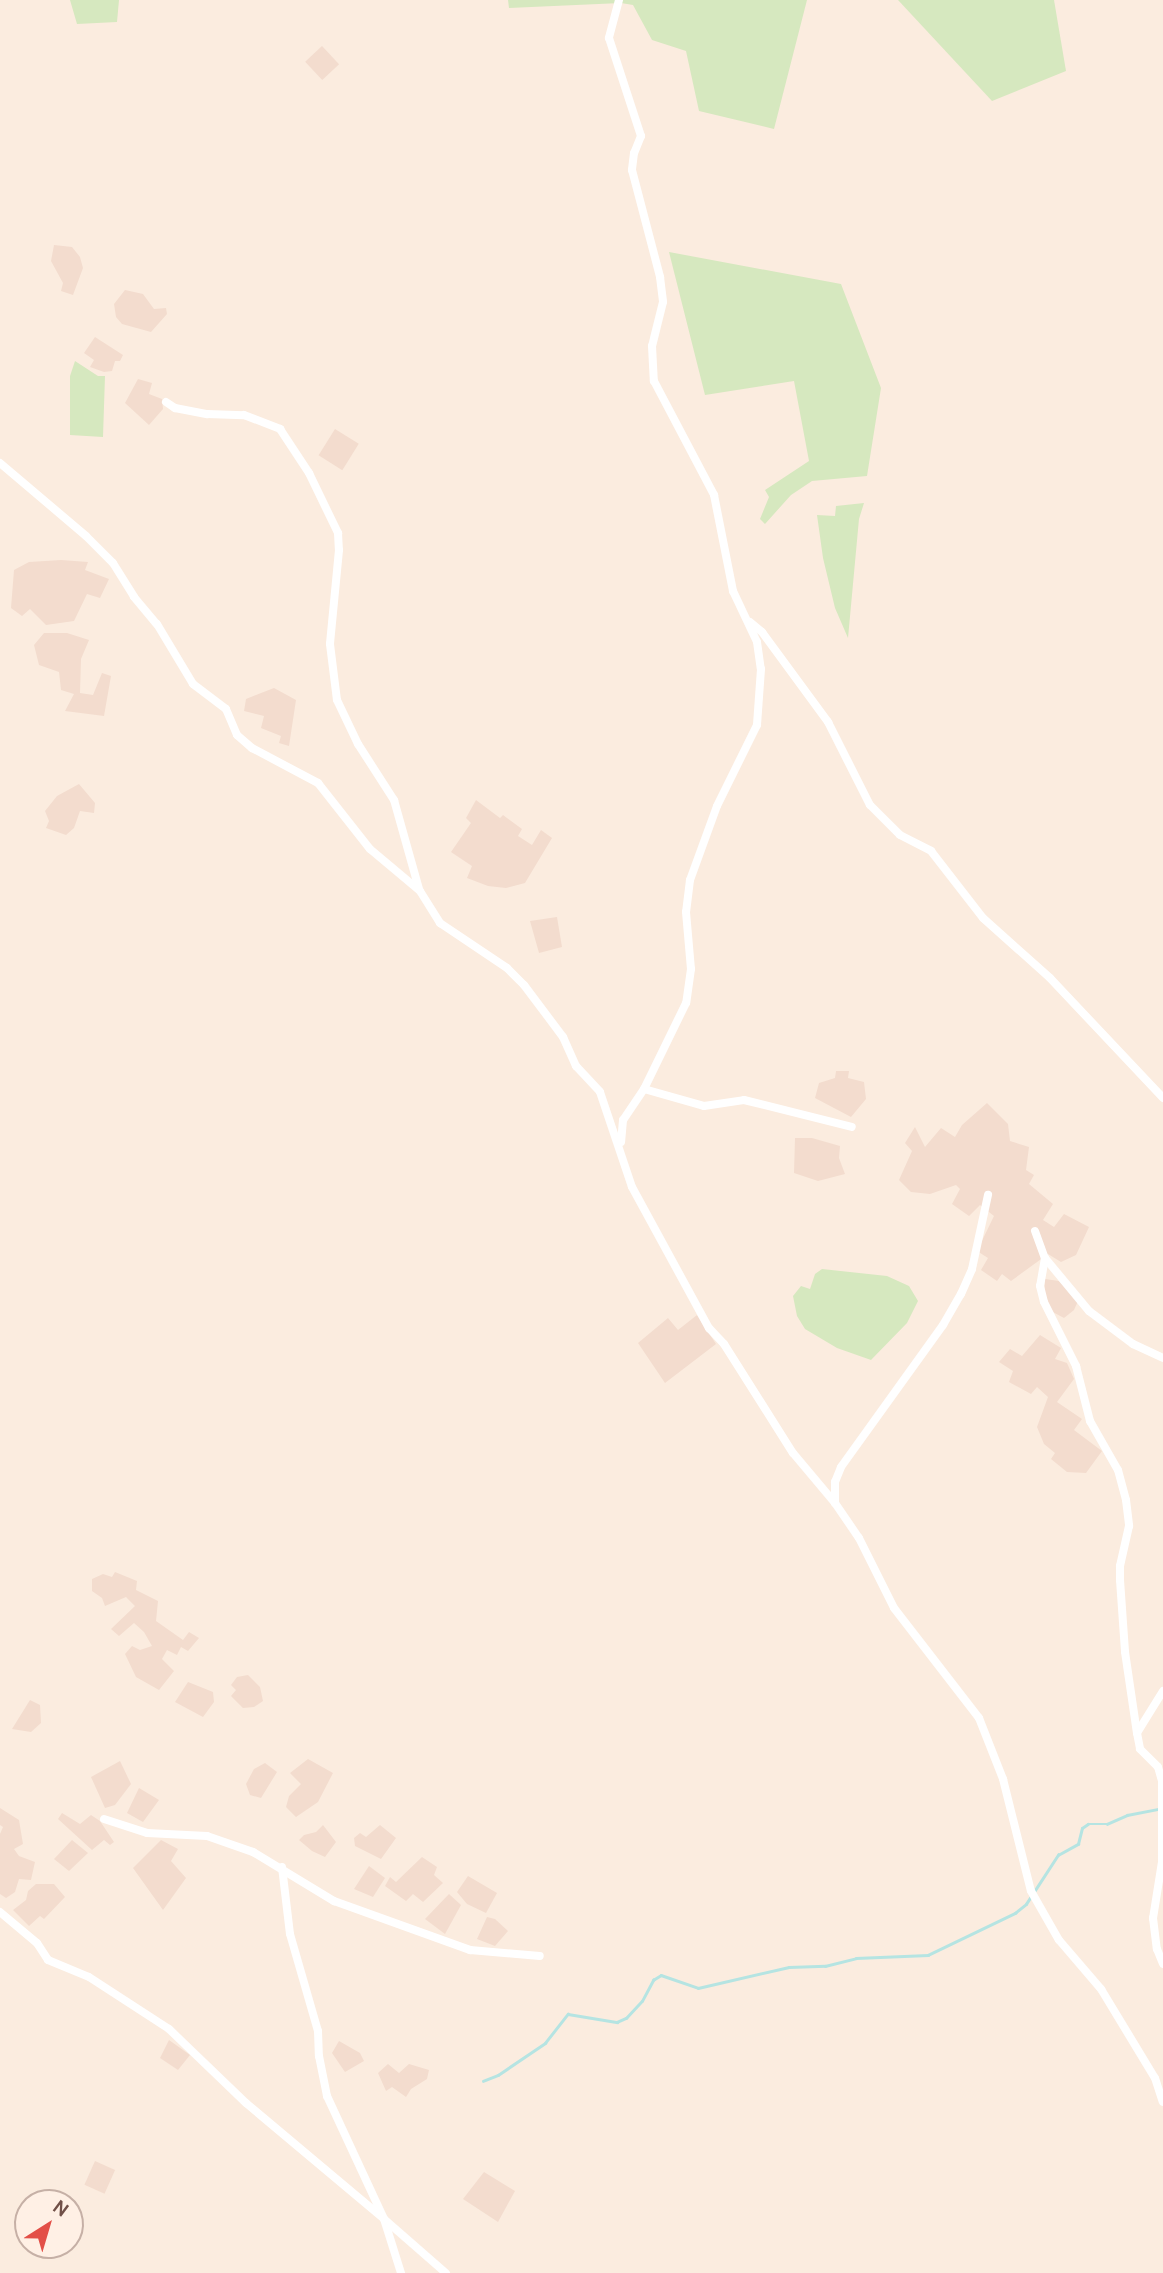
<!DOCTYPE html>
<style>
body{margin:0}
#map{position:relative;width:1163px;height:2273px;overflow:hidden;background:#fbecdf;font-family:Cabin,sans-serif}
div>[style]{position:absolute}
.residential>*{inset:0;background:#f3dcce;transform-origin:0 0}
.green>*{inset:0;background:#d6e8bf}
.stream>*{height:2.5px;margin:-1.25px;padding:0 1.25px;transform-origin:1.25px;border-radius:1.25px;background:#b5e4e2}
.minor>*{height:8px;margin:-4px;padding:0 4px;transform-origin:4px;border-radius:4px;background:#fff}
span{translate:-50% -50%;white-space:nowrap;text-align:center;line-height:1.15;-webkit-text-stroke:5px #fff0e5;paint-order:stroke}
.north{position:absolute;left:14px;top:2189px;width:70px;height:70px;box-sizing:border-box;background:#fff0e5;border:2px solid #c6b0a6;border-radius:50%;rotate:37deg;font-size:19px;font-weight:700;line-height:28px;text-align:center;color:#715048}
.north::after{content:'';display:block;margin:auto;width:24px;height:32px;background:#e34f47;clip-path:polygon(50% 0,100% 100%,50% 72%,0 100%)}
</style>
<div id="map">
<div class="residential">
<div style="left:322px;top:46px;width:25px;height:23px;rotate:47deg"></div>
<div style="clip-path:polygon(54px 245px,72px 247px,80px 257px,83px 268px,73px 295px,61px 291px,63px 283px,51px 261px)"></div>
<div style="clip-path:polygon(125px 290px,143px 294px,154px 309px,166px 308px,167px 314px,151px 332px,122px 324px,116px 317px,114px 304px)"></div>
<div style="clip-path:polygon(95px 337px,123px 355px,120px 361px,115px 361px,112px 371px,104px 372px,90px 367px,94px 360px,84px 353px)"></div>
<div style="clip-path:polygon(138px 379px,152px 383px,149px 394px,162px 399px,163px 409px,149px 425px,125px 403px)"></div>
<div style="left:335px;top:429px;width:28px;height:31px;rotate:32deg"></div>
<div style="clip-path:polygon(61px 560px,88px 562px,85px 570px,109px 579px,100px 598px,87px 594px,74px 621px,46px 625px,30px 609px,22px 616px,11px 608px,14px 570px,29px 562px)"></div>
<div style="clip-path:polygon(44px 633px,67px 633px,89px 640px,81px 659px,80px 693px,93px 695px,102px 673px,111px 676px,104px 716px,65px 711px,74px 694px,61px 690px,59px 672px,39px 665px,34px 645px)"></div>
<div style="clip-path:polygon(274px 688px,296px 700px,289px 746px,279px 743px,281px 736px,261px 728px,264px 716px,244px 711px,246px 699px)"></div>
<div style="clip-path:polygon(79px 784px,95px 803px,94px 813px,80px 811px,74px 828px,66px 835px,46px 828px,49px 821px,45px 811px,57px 796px)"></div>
<div style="clip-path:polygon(476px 800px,500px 818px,503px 815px,522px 829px,518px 836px,532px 845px,541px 830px,552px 838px,525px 883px,506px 888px,488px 886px,467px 878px,472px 866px,451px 852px,471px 823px,466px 818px)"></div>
<div style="clip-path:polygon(557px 917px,562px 947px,539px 953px,530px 921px)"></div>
<div style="clip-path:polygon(836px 1071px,849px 1071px,848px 1078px,864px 1082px,866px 1099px,851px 1117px,815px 1098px,819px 1083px,835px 1078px)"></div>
<div style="clip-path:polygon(987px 1103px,1008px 1124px,1010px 1141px,1029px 1147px,1026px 1170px,1034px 1175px,1029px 1184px,1053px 1204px,1043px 1220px,1054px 1227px,1064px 1214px,1089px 1227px,1076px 1255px,1061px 1262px,1048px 1254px,1011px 1281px,1002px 1274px,997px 1281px,981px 1270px,988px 1258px,977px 1251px,994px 1216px,980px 1205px,969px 1216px,952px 1204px,960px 1189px,956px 1185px,930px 1194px,911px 1192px,899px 1180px,912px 1151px,905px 1143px,915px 1127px,925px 1147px,941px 1128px,955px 1137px,962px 1125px)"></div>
<div style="clip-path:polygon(795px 1138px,812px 1138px,840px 1146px,839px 1158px,845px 1174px,818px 1181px,794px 1173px)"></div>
<div style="clip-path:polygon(1045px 1279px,1059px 1281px,1078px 1301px,1074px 1310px,1064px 1318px,1049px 1310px,1044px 1298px)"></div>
<div style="clip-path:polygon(697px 1315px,716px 1344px,665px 1383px,638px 1343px,668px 1318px,678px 1330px)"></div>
<div style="clip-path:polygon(1040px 1335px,1061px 1348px,1055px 1359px,1067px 1363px,1074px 1379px,1057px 1402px,1082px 1419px,1074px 1430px,1102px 1451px,1086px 1473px,1067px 1472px,1051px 1459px,1055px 1453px,1044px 1444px,1037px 1427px,1048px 1397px,1037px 1387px,1031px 1394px,1009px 1382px,1013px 1371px,999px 1362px,1010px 1349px,1022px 1356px)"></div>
<div style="clip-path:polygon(115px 1572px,137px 1581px,136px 1590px,158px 1601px,156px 1621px,183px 1640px,189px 1632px,199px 1638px,188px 1651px,181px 1647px,177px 1655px,167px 1650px,162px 1659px,174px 1671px,159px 1690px,136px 1677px,125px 1654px,132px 1646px,140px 1650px,152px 1646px,144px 1632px,134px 1623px,119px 1636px,111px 1629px,135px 1606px,126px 1597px,105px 1606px,102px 1598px,92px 1591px,92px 1579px,103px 1574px,112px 1577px)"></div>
<div style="clip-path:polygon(248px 1675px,260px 1687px,263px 1701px,254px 1707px,243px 1708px,231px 1696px,236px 1690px,231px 1685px,237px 1677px)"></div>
<div style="clip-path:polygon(188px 1682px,213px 1692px,214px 1702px,203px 1717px,175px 1702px)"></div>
<div style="clip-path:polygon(30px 1700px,40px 1705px,41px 1723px,31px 1732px,12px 1729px)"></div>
<div style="clip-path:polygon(308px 1759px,333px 1773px,318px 1802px,296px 1817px,286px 1807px,289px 1796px,301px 1784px,290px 1773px)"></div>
<div style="clip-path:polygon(120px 1761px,131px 1784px,115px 1805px,105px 1808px,91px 1777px)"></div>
<div style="clip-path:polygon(265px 1763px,277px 1772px,261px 1798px,250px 1795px,246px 1784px,254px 1769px)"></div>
<div style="clip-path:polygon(139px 1788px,159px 1800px,143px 1822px,127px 1813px)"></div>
<div style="clip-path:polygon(0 1808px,19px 1820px,23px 1844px,14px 1849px,19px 1856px,35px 1862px,31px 1880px,19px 1879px,15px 1892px,6px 1898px,0 1894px,0 1834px,3px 1827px,0 1825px)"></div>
<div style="clip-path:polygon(62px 1813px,80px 1824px,91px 1815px,100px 1821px,114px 1842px,110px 1845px,104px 1840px,92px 1850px,58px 1819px)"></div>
<div style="clip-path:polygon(323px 1825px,336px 1842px,325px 1857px,312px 1851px,299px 1840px,304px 1835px,316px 1832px)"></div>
<div style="clip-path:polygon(380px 1825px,396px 1838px,381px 1859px,355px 1846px,354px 1838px,360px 1833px,366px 1837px)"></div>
<div style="clip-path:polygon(72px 1840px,88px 1853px,69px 1871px,54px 1859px)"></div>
<div style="clip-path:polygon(161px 1840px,178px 1849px,171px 1861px,186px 1878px,163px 1910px,133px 1868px)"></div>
<div style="clip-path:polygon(422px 1857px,437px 1867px,434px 1875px,443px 1883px,423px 1902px,413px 1894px,406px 1901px,385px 1886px,390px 1877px,396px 1882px)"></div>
<div style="clip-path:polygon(369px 1866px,385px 1878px,373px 1897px,354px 1889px)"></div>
<div style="clip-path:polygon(468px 1876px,497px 1893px,486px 1913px,467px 1904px,457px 1892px)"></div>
<div style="clip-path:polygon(36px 1884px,54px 1884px,65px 1897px,44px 1919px,40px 1916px,29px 1926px,13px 1910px,26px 1900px,28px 1891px)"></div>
<div style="clip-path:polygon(449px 1894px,461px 1905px,445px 1934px,425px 1919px)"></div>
<div style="clip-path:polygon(487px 1917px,495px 1919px,508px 1931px,495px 1946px,477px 1939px)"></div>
<div style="clip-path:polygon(169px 2040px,190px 2055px,178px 2070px,160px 2058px)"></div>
<div style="clip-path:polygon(339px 2041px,360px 2053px,364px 2061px,345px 2072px,332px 2053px)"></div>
<div style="clip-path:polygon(388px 2064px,399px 2073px,409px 2064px,429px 2070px,427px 2079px,411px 2089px,406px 2097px,392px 2087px,386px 2091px,378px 2073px)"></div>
<div style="left:95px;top:2161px;width:22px;height:26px;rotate:24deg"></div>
<div style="clip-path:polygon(484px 2172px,515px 2191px,498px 2222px,463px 2199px)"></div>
</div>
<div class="green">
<div style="clip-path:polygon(70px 0,119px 0,117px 22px,77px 24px)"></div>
<div style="clip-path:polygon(508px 0,807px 0,774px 129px,699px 111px,686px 51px,652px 40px,633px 5px,621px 3px,509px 8px)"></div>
<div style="clip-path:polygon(898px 0,1054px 0,1066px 71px,992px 101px)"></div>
<div style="clip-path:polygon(669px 252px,841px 284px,881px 388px,867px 476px,812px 481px,791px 495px,765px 524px,760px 519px,769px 497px,765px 490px,809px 461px,794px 381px,705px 395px)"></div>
<div style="clip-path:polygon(75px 361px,98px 376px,105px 376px,103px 437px,70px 435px,70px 376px)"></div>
<div style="clip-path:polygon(864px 503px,859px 519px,848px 638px,835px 608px,823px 558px,817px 515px,835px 516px,836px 506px)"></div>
<div style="clip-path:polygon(822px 1269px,887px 1276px,909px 1286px,918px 1301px,907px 1323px,871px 1360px,837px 1348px,805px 1329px,797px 1316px,793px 1296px,801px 1286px,810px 1289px,815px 1274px)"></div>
</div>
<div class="stream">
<div style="left:483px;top:2081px;width:16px;rotate:-22deg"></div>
<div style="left:498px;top:2075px;width:57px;rotate:-34.2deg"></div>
<div style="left:545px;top:2043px;width:37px;rotate:-52deg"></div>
<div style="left:568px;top:2014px;width:50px;rotate:9.3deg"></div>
<div style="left:617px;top:2022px;width:10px;rotate:-24deg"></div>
<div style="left:626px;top:2018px;width:23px;rotate:-47deg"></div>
<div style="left:642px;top:2001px;width:24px;rotate:-62deg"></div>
<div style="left:653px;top:1980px;width:9px;rotate:-32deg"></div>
<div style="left:661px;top:1975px;width:39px;rotate:19deg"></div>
<div style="left:698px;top:1988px;width:93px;rotate:-13deg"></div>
<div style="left:789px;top:1967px;width:36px;rotate:-2deg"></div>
<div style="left:825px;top:1966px;width:32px;rotate:-14deg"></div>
<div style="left:856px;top:1958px;width:72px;rotate:-2.4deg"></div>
<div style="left:928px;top:1955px;width:97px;rotate:-25.8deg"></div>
<div style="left:1015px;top:1913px;width:14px;rotate:-39deg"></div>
<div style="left:1026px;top:1904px;width:59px;rotate:-56.9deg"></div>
<div style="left:1058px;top:1855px;width:23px;rotate:-29deg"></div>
<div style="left:1078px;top:1844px;width:16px;rotate:-76deg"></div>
<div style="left:1082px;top:1828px;width:7px;rotate:-34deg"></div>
<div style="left:1088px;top:1824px;width:19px"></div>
<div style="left:1107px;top:1824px;width:22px;rotate:-24deg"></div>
<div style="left:1127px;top:1815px;width:33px;rotate:-11deg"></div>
</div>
<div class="minor">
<div style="left:619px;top:0;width:39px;rotate:105deg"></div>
<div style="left:609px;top:38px;width:103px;rotate:71.9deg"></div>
<div style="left:641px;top:136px;width:18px;rotate:112deg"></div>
<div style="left:634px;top:153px;width:17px;rotate:97deg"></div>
<div style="left:632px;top:170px;width:111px;rotate:75.3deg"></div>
<div style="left:660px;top:277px;width:25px;rotate:83deg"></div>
<div style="left:663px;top:302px;width:45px;rotate:104deg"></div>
<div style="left:652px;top:346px;width:35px;rotate:87deg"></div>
<div style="left:654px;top:381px;width:129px;rotate:62.2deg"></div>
<div style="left:714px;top:495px;width:98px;rotate:78.8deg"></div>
<div style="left:733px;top:591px;width:56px;rotate:64.8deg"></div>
<div style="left:757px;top:642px;width:27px;rotate:82deg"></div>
<div style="left:761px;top:669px;width:56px;rotate:94.1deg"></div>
<div style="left:757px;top:725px;width:90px;rotate:116.3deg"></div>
<div style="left:717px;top:806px;width:79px;rotate:110deg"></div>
<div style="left:690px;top:880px;width:32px;rotate:97deg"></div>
<div style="left:686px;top:912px;width:57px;rotate:85deg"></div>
<div style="left:691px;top:969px;width:34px;rotate:98deg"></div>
<div style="left:686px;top:1003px;width:96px;rotate:116deg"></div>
<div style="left:644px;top:1089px;width:37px;rotate:124deg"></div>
<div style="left:623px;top:1120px;width:22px;rotate:95deg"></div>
<div style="left:166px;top:402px;width:11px;rotate:34deg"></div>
<div style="left:175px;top:408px;width:33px;rotate:11deg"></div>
<div style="left:207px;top:414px;width:37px;rotate:2deg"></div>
<div style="left:244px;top:415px;width:39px;rotate:21deg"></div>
<div style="left:280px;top:429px;width:53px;rotate:56.6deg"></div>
<div style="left:309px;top:473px;width:67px;rotate:64.2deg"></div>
<div style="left:338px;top:533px;width:17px;rotate:87deg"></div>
<div style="left:339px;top:550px;width:94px;rotate:95.5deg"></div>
<div style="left:330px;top:644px;width:56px;rotate:82.9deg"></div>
<div style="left:337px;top:700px;width:49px;rotate:64.5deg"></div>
<div style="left:358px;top:744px;width:67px;rotate:57.3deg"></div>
<div style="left:394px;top:800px;width:92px;rotate:74.3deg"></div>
<div style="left:0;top:463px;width:113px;rotate:40.3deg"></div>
<div style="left:86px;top:536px;width:38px;rotate:45deg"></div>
<div style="left:113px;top:563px;width:40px;rotate:58deg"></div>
<div style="left:134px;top:597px;width:35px;rotate:50deg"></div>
<div style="left:157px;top:624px;width:70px;rotate:59deg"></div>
<div style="left:193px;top:684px;width:41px;rotate:37.1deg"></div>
<div style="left:226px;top:709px;width:28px;rotate:67deg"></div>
<div style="left:237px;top:735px;width:20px;rotate:41deg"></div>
<div style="left:252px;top:748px;width:75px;rotate:27.9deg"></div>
<div style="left:318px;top:783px;width:84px;rotate:51.8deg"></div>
<div style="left:370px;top:849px;width:65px;rotate:40deg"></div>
<div style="left:420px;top:891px;width:38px;rotate:58deg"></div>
<div style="left:440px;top:923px;width:81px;rotate:33.9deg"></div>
<div style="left:507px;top:968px;width:24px;rotate:45deg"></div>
<div style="left:524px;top:985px;width:65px;rotate:53.1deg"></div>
<div style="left:563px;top:1037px;width:32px;rotate:66deg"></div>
<div style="left:576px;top:1066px;width:35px;rotate:47deg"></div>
<div style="left:600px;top:1092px;width:100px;rotate:71.4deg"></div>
<div style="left:632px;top:1187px;width:161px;rotate:61.4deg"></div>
<div style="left:709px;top:1328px;width:22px;rotate:47deg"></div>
<div style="left:724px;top:1344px;width:129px;rotate:57.7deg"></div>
<div style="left:793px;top:1453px;width:65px;rotate:50deg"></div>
<div style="left:835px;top:1503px;width:42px;rotate:55.6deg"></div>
<div style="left:859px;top:1538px;width:78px;rotate:63.4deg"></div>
<div style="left:894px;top:1608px;width:139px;rotate:52.3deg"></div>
<div style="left:979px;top:1718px;width:66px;rotate:68.5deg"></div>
<div style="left:1003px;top:1779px;width:115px;rotate:76deg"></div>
<div style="left:1031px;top:1891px;width:56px;rotate:60.3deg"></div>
<div style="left:1059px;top:1940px;width:65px;rotate:49.4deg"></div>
<div style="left:1101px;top:1989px;width:104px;rotate:58.8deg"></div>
<div style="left:1155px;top:2078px;width:25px;rotate:72deg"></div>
<div style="left:750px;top:622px;width:16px;rotate:40deg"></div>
<div style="left:762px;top:632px;width:112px;rotate:53.7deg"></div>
<div style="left:828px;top:722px;width:93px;rotate:63.2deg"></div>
<div style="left:870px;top:805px;width:42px;rotate:45deg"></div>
<div style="left:900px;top:835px;width:35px;rotate:27deg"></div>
<div style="left:931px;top:851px;width:85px;rotate:52.2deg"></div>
<div style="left:983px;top:918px;width:90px;rotate:41.8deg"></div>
<div style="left:1050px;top:978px;width:165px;rotate:46.7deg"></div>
<div style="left:644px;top:1089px;width:62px;rotate:15.8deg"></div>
<div style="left:704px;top:1106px;width:40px;rotate:-8.5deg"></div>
<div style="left:744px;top:1100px;width:111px;rotate:14deg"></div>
<div style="left:1035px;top:1231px;width:29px;rotate:70deg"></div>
<div style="left:1045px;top:1258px;width:28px;rotate:100deg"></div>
<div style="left:1040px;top:1286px;width:16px;rotate:76deg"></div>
<div style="left:1044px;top:1302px;width:72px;rotate:63.4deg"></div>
<div style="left:1076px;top:1366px;width:57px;rotate:75.7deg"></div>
<div style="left:1090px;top:1421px;width:56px;rotate:60.3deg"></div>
<div style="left:1118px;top:1470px;width:31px;rotate:75deg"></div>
<div style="left:1126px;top:1500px;width:26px;rotate:83deg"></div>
<div style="left:1129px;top:1526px;width:41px;rotate:102.7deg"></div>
<div style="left:1120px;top:1566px;width:14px;rotate:90deg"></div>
<div style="left:1120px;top:1580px;width:72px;rotate:86deg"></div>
<div style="left:1125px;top:1652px;width:82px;rotate:81.6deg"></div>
<div style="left:1045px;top:1258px;width:69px;rotate:50.3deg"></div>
<div style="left:1089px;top:1311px;width:55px;rotate:36.9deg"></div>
<div style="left:1133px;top:1344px;width:33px;rotate:25deg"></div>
<div style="left:835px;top:1503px;width:21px;rotate:-90deg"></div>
<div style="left:835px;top:1482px;width:16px;rotate:-68deg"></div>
<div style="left:841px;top:1467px;width:175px;rotate:-54.3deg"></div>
<div style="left:943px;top:1325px;width:36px;rotate:-60deg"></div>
<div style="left:961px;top:1294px;width:27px;rotate:-66deg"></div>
<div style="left:972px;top:1269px;width:76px;rotate:-77.8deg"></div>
<div style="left:1163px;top:1691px;width:49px;rotate:121.8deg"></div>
<div style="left:1137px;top:1733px;width:16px;rotate:79deg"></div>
<div style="left:1140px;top:1749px;width:25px;rotate:45deg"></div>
<div style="left:1158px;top:1767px;width:15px;rotate:74deg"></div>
<div style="left:1162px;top:1781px;width:81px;rotate:90deg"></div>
<div style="left:1162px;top:1862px;width:57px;rotate:99.1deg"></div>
<div style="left:1153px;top:1918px;width:31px;rotate:83deg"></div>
<div style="left:1157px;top:1949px;width:16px;rotate:68deg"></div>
<div style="left:104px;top:1819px;width:45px;rotate:18deg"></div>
<div style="left:147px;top:1833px;width:60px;rotate:2.9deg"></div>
<div style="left:207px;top:1836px;width:49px;rotate:19.2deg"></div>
<div style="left:253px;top:1852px;width:95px;rotate:31.2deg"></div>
<div style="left:334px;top:1901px;width:145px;rotate:19.8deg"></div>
<div style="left:470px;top:1950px;width:70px;rotate:4.9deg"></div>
<div style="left:282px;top:1867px;width:67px;rotate:83.2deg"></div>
<div style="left:290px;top:1934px;width:101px;rotate:73.9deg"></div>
<div style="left:318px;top:2031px;width:25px;rotate:88deg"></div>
<div style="left:319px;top:2056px;width:41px;rotate:78.7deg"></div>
<div style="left:327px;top:2096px;width:136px;rotate:65.1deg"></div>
<div style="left:384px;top:2219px;width:82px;rotate:41.1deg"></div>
<div style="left:0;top:1912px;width:48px;rotate:40deg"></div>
<div style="left:37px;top:1943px;width:20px;rotate:57deg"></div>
<div style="left:48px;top:1960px;width:44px;rotate:22.5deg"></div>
<div style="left:89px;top:1977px;width:95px;rotate:33deg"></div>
<div style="left:169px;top:2029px;width:107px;rotate:43.9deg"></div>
<div style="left:246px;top:2103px;width:180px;rotate:40deg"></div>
<div style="left:384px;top:2219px;width:57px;rotate:72.5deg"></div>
</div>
<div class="north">N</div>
</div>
